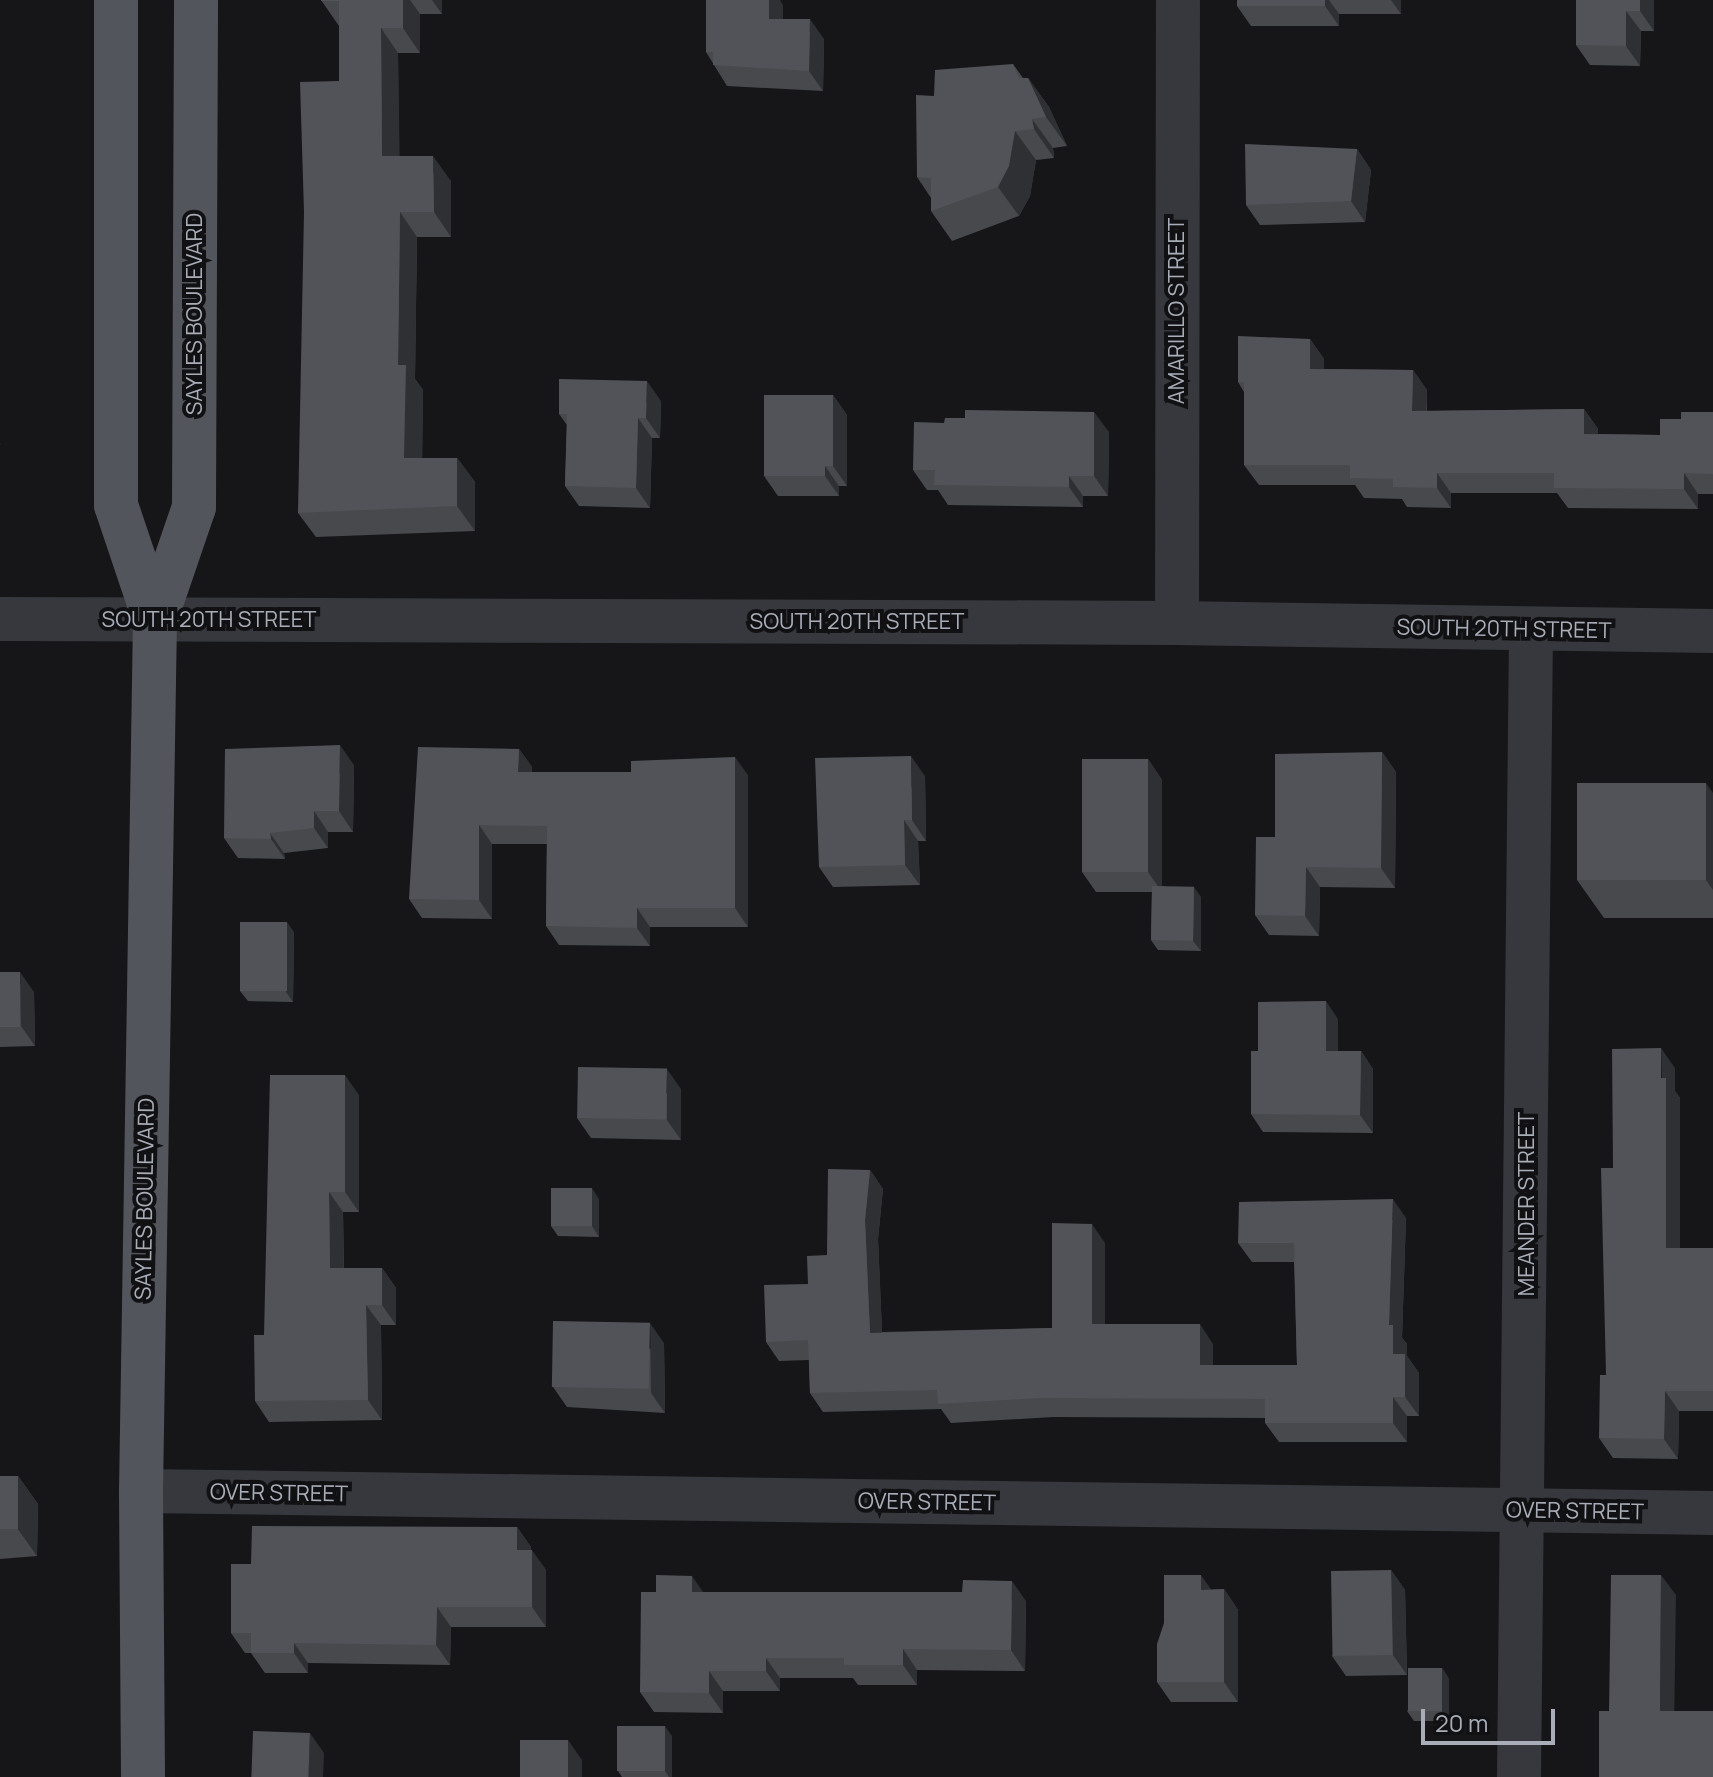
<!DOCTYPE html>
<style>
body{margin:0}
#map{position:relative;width:1713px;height:1777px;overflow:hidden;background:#161618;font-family:Manrope,sans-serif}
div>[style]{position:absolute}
.minor>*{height:44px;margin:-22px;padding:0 22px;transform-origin:22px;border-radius:22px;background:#37383d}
.major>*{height:44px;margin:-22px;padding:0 22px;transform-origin:22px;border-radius:22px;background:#53555c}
.wall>*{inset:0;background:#47494d}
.shaded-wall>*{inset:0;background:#2f3033;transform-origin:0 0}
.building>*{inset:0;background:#525359;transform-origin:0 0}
span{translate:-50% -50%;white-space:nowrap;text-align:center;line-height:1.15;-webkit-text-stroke:8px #111113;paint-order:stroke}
.street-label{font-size:22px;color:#a8adb8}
.scale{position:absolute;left:1421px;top:1709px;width:134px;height:36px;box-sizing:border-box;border:4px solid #a8adb8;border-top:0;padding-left:10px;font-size:24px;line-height:28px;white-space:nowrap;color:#a8adb8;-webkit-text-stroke:6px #111113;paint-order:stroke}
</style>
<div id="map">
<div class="minor">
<div style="left:0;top:619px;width:1177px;rotate:0.19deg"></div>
<div style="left:1177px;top:623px;width:536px;rotate:0.86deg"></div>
<div style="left:1177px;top:623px;width:623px;rotate:-89.91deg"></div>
<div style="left:141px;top:1491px;width:1572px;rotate:0.8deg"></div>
<div style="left:1519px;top:1777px;width:1147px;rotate:-89.4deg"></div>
</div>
<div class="major">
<div style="left:116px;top:0;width:505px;rotate:90deg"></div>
<div style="left:116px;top:505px;width:122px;rotate:71.4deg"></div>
<div style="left:143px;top:1777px;width:286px;rotate:-90.4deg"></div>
<div style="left:141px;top:1491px;width:870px;rotate:-89.08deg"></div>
<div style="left:155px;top:621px;width:120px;rotate:-71.1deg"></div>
<div style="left:194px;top:507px;width:507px;rotate:-89.77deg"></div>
</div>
<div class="wall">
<div style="clip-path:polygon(321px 0,442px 0,442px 14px,420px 14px,420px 53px,398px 53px,399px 156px,451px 181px,451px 237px,417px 237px,415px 379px,423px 390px,422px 458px,457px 458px,475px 482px,475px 531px,316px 537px,298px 513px,339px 81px,339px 26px)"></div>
<div style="clip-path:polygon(1237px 0,1401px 0,1401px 14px,1339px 14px,1339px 26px,1251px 26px,1237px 6px)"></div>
<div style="clip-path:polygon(1576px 0,1654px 0,1654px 31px,1641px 31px,1640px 66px,1590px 65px,1576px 45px)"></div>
<div style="clip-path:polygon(783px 5px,783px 19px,824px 39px,823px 91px,727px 86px,706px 52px)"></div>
<div style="clip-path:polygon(1013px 64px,1023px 78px,1028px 78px,1049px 107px,1067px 146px,1053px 148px,1054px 158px,1036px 160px,1030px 196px,1019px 216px,952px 241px,931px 211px,931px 198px,917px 177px,934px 96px)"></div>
<div style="clip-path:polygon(1357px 149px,1371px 170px,1365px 222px,1260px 225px,1246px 205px)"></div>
<div style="clip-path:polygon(1310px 339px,1324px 359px,1324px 369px,1413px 370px,1427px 390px,1427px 411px,1584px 409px,1598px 429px,1598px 434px,1660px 435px,1681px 419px,1713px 412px,1713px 494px,1698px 494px,1698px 509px,1568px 508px,1557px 493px,1451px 493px,1451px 508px,1407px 507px,1402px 499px,1364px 498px,1355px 485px,1259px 485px,1244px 465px,1244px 392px,1238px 382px)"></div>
<div style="clip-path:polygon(833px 395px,847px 415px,847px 486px,839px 486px,839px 496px,778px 496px,764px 476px)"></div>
<div style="clip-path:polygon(661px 401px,660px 438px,652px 438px,650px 508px,579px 506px,565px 486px,567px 425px,559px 414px)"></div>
<div style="clip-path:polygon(1109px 432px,1108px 496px,1083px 496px,1083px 507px,948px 505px,938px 490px,927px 490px,913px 470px)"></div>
<div style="clip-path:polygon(519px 749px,532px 767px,532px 772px,748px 775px,748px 927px,650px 927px,650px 946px,559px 945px,546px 926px,547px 844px,492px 844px,492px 919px,422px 918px,409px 899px)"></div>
<div style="clip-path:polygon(1382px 752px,1396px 772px,1395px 888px,1320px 887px,1319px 936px,1269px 935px,1255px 915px,1275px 837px)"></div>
<div style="clip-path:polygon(1148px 759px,1162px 780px,1162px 886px,1201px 897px,1201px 951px,1158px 950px,1151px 940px,1152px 892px,1096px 892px,1082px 872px)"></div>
<div style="clip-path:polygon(354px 765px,353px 832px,328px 832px,328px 848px,284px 853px,285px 859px,238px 858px,224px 838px)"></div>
<div style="clip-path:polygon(925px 776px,926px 841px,918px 841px,920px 885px,833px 887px,819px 867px)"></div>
<div style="clip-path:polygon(1713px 793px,1713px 918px,1604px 918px,1577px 880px)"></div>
<div style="clip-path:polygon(294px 932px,293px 1002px,248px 1001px,240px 991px)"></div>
<div style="clip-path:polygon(0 972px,34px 992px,35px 1046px,0 1047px)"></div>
<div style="clip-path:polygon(1338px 1019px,1338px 1051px,1361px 1051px,1373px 1069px,1373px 1133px,1263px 1132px,1251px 1114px,1258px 1051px)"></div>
<div style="clip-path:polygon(1675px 1068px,1675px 1091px,1680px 1098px,1680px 1248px,1713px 1248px,1713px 1411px,1679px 1411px,1678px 1459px,1613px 1458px,1599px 1438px,1606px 1375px,1613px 1168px)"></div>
<div style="clip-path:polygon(681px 1089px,681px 1140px,591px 1138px,577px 1118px)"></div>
<div style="clip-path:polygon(359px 1095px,359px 1212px,343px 1212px,344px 1268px,382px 1268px,396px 1288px,396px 1325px,381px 1325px,382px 1420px,269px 1422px,255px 1401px,264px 1335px)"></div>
<div style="clip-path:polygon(870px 1170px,883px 1189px,878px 1239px,882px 1332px,1052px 1328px,1105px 1243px,1105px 1324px,1213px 1344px,1213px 1365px,1297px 1365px,1294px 1262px,1252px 1262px,1238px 1243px,1406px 1218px,1402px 1338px,1407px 1344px,1407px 1356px,1419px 1373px,1419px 1416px,1407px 1416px,1407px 1442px,1279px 1442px,1265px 1423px,1265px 1418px,1053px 1417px,951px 1423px,941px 1409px,823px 1412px,810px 1393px,809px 1360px,779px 1361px,766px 1342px,808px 1284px,827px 1255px)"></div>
<div style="clip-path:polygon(599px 1199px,599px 1237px,558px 1236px,551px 1226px)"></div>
<div style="clip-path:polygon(664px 1343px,665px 1413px,567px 1407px,553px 1387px)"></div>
<div style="clip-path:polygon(0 1476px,18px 1476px,38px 1504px,37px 1556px,0 1559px)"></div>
<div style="clip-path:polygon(517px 1527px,531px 1547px,531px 1550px,546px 1570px,546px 1627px,451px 1627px,450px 1665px,308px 1663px,308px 1673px,265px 1673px,251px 1653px,245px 1653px,231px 1633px,251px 1564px)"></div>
<div style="clip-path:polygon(1391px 1570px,1405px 1590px,1407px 1675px,1346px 1676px,1332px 1656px)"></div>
<div style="clip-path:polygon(1224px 1589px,1238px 1610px,1238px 1702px,1171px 1702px,1157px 1682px,1211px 1590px)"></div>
<div style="clip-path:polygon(656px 1592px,703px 1592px,1026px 1601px,1025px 1671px,917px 1670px,917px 1685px,858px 1685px,853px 1678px,780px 1678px,780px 1691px,723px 1691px,723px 1713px,654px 1712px,640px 1692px)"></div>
<div style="clip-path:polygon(1442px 1668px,1449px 1679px,1449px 1721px,1414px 1721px,1407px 1711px)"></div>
<div style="clip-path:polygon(672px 1736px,672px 1777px,622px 1777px,618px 1771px)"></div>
</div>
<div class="shaded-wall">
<div style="clip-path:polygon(403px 0,410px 0,420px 14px,420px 53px,403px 28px)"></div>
<div style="clip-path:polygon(432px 0,442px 0,442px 14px)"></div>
<div style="clip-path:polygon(769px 0,780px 0,783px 5px,783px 39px,769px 19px)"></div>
<div style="clip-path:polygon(1325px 0,1329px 0,1339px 14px,1339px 26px,1325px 6px)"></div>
<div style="clip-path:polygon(1391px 0,1401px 0,1401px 14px)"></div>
<div style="clip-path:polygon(1640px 0,1654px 0,1654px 31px,1640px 11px)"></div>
<div style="clip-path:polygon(1626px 11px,1641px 31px,1640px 66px,1626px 46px)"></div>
<div style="clip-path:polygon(810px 19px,824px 39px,823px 91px,809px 71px)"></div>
<div style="clip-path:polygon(381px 28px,398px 53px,400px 181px,382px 156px)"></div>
<div style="clip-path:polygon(1028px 78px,1049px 107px,1067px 146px,1046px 117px)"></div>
<div style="clip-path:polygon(1032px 119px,1053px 148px,1054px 158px,1034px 129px)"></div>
<div style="clip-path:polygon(1015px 131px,1036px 160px,1030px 196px,1019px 216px,998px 187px)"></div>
<div style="clip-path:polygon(1357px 149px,1371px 170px,1365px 222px,1351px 201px)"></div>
<div style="clip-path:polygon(433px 156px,451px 181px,451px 237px,434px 212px)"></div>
<div style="clip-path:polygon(400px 212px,417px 237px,415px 379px,423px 390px,422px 482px,404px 458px,398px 365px)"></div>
<div style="clip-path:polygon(1310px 339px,1324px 359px,1324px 389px,1310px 369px)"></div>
<div style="clip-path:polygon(1413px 370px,1427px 390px,1426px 431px,1412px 411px)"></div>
<div style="clip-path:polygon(647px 381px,661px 401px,660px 438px,646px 418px)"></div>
<div style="clip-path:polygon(833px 395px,847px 415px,847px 486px,833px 466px)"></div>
<div style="clip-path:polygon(1584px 409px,1598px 429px,1598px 454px,1584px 434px)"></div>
<div style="clip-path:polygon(1094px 412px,1109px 432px,1108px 496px,1094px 476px)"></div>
<div style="clip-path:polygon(638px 418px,652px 438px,650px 508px,636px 488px)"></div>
<div style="left:0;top:443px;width:1px;height:35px;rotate:45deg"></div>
<div style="clip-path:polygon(457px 458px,475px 482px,475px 531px,457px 506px)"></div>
<div style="clip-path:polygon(825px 466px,839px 486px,839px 496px,825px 476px)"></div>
<div style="clip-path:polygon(1437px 473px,1451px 493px,1451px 508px,1437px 488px)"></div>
<div style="clip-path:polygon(1684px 473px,1698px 494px,1698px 509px,1684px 489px)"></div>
<div style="clip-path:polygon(1069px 476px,1083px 496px,1083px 507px,1069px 487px)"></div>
<div style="clip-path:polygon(340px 745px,354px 765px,353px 832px,339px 811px)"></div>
<div style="clip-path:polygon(519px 749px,532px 767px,531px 791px,518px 772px)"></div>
<div style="clip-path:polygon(1382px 752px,1396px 772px,1395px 888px,1381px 868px)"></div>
<div style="clip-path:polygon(911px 756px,925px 776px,926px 841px,912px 820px)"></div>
<div style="clip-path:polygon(735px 757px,748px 775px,748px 927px,735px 908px)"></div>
<div style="clip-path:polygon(1148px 759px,1162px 780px,1162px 892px,1148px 872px)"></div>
<div style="clip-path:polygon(1706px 783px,1713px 793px,1713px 890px,1706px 880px)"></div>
<div style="clip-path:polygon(314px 811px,328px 832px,328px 848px,314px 828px)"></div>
<div style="clip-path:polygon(904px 820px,918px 841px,920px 885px,905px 865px)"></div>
<div style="clip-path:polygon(479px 825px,492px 844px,492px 919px,479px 900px)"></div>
<div style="clip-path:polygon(270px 833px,284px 853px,285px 859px,271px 839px)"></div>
<div style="clip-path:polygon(1306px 867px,1320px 887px,1319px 936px,1305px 916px)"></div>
<div style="clip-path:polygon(1194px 887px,1201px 897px,1201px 951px,1193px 941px)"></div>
<div style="clip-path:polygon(637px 908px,650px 927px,650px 946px,637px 928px)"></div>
<div style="clip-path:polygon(287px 922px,294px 932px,293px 1002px,286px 992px)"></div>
<div style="clip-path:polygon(20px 972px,34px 992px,35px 1046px,21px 1026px)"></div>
<div style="clip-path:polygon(1326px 1001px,1338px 1019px,1338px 1069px,1326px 1051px)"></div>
<div style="clip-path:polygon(1661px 1048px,1675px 1068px,1675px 1091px,1680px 1098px,1680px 1268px,1666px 1248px)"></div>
<div style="clip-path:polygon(1361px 1051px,1373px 1069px,1373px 1133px,1360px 1115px)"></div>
<div style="clip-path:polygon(667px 1069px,681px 1089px,681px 1140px,667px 1120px)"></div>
<div style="clip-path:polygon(345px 1075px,359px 1095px,359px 1212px,345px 1192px)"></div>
<div style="clip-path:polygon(870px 1170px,883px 1189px,878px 1239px,883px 1352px,870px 1333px,865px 1220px)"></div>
<div style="clip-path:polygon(592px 1188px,599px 1199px,599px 1237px,592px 1226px)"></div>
<div style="clip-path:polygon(329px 1192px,343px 1212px,344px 1289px,330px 1268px)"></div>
<div style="clip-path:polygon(1393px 1199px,1406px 1218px,1402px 1338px,1407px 1344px,1407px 1356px,1419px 1373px,1419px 1416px,1405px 1397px,1393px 1354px,1389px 1325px)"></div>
<div style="clip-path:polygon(1092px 1224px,1105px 1243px,1105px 1343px,1092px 1324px)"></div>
<div style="clip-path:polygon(382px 1268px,396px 1288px,396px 1325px,382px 1305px)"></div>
<div style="clip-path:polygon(366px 1305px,381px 1325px,382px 1420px,368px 1400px)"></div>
<div style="clip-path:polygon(650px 1323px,664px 1343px,665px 1413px,651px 1393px)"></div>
<div style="clip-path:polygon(1200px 1324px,1213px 1344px,1213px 1384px,1200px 1365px)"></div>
<div style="clip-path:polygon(1665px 1391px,1679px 1411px,1678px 1459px,1664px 1439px)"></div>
<div style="clip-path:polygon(1393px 1397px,1407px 1416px,1407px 1442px,1393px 1423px)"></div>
<div style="clip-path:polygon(18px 1476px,38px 1504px,37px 1556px,17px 1528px)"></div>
<div style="clip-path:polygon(517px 1527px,531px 1547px,531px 1570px,517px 1550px)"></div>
<div style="clip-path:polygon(532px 1550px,546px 1570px,546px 1627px,532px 1607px)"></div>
<div style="clip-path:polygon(1391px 1570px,1405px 1590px,1407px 1675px,1393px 1655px)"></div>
<div style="clip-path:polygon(1201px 1575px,1215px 1595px,1201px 1590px)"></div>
<div style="clip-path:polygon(1661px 1575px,1676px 1595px,1674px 1731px,1660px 1711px)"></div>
<div style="clip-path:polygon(692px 1576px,706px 1596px,692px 1592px)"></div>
<div style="clip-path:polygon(1012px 1581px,1026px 1601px,1025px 1671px,1011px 1650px)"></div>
<div style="clip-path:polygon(1224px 1589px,1238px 1610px,1238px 1702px,1224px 1682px)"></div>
<div style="clip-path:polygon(437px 1607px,451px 1627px,450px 1665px,436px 1645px)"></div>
<div style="clip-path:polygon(294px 1643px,308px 1663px,308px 1673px,294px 1653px)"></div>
<div style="clip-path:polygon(903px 1649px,917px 1670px,917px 1685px,903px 1665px)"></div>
<div style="clip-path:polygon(766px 1658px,780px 1678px,780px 1691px,766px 1671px)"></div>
<div style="clip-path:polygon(1442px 1668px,1449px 1679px,1449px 1721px,1442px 1711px)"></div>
<div style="clip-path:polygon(709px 1671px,723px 1691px,723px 1713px,709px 1693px)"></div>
<div style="clip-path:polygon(665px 1726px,672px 1736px,672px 1777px,669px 1777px,665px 1771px)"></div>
<div style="clip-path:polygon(310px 1733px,324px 1753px,323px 1777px,308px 1777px)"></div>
<div style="clip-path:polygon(568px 1740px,582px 1760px,582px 1777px,568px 1777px)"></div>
</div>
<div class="building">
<div style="clip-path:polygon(321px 0,403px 0,403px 28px,381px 28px,382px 156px,433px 156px,434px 212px,400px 212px,398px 365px,406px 365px,404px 458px,457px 458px,457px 506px,298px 513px,304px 212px,300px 82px,339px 81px,339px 1px,321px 1px)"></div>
<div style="clip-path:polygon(706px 0,769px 0,769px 19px,810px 19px,809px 71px,713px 65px,713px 52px,706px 52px)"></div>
<div style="left:1237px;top:0;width:88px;height:6px"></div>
<div style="clip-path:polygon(1576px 0,1640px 0,1640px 11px,1626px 11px,1626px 46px,1576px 45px)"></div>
<div style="clip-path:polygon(1013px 64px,1019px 78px,1028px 78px,1046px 117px,1032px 119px,1034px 129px,1015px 131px,1009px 166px,998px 187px,931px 211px,931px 178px,917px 177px,916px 95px,934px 96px,935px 70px)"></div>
<div style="clip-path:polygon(1245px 144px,1357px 149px,1351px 201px,1246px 205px)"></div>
<div style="clip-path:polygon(1238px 336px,1310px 339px,1310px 369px,1413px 370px,1412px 411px,1584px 409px,1584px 434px,1660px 435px,1660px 419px,1681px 419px,1681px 412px,1713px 412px,1713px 474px,1684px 473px,1684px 489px,1554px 488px,1554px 473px,1437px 473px,1437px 488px,1393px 487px,1393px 479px,1350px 478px,1350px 465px,1244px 465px,1244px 382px,1238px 382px)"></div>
<div style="clip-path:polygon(559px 379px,647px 381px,646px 418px,638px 418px,636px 488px,565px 486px,567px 414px,559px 414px)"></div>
<div style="clip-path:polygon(764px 395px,833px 395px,833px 466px,825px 466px,825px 476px,764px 476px)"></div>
<div style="clip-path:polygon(965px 410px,1094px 412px,1094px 476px,1069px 476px,1069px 487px,934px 485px,935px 470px,913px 470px,914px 422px,944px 423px,945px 418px,965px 418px)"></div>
<div style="clip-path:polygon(340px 745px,339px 811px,314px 811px,314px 828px,270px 833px,271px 839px,224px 838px,225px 749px)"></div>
<div style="clip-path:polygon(418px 747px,519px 749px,518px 772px,631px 772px,631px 761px,735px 757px,735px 908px,637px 908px,637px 928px,546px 926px,547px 826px,479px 825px,479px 900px,409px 899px)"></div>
<div style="clip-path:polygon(1382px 752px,1381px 868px,1306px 867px,1305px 916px,1255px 915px,1256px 837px,1275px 837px,1275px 754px)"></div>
<div style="clip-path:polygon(911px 756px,912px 820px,904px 820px,905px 865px,819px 867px,815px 758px)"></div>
<div style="left:1148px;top:759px;width:113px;height:66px;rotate:90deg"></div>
<div style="left:1577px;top:783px;width:129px;height:97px"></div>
<div style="left:1152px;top:886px;width:42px;height:54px;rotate:1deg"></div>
<div style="left:240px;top:922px;width:47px;height:69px"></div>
<div style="left:0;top:972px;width:20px;height:55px"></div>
<div style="clip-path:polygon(1326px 1001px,1326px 1051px,1361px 1051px,1360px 1115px,1251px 1114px,1251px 1051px,1258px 1051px,1258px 1002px)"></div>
<div style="clip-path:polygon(1661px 1048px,1661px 1078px,1666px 1078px,1666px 1248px,1713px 1248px,1713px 1391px,1665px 1391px,1664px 1439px,1599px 1438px,1600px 1375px,1606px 1375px,1601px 1168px,1613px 1168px,1612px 1049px)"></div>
<div style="left:578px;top:1067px;width:89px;height:51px;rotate:1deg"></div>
<div style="clip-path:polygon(270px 1075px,345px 1075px,345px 1192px,329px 1192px,330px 1268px,382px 1268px,382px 1305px,366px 1305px,368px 1400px,255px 1401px,254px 1335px,264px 1335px)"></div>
<div style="clip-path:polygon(828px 1169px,870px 1170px,865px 1220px,870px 1333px,1052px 1328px,1052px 1223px,1092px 1224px,1092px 1324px,1200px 1324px,1200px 1365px,1297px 1365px,1294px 1243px,1238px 1243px,1239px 1202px,1393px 1199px,1389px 1325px,1393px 1325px,1393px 1354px,1405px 1354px,1405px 1397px,1393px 1397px,1393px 1423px,1265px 1423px,1265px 1399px,1040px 1398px,938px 1404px,937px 1390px,810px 1393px,808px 1340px,766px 1342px,764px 1285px,808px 1284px,807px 1256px,827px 1255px)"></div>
<div style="left:551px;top:1188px;width:41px;height:38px"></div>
<div style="left:553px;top:1321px;width:97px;height:66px;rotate:1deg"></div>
<div style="left:0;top:1476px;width:18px;height:53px"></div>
<div style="clip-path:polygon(252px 1526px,517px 1527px,517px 1550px,532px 1550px,532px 1607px,437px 1607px,436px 1645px,294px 1643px,294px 1653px,251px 1653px,251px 1633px,231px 1633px,231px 1564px,251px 1564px)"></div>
<div style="left:1391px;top:1570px;width:85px;height:60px;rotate:89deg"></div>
<div style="clip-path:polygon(656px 1575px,692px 1576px,692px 1592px,962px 1592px,963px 1580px,1012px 1581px,1011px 1650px,903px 1649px,903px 1665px,844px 1665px,844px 1658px,766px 1658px,766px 1671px,709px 1671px,709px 1693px,640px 1692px,641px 1592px,656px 1592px)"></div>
<div style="clip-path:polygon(1164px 1575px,1201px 1575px,1201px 1590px,1224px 1589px,1224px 1682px,1157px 1682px,1157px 1644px,1164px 1623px)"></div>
<div style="clip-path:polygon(1611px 1575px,1661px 1575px,1660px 1711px,1713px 1711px,1713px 1777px,1599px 1777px,1599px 1711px,1609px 1711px)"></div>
<div style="left:1408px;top:1668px;width:34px;height:43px"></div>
<div style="left:617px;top:1726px;width:48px;height:45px"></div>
<div style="left:253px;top:1731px;width:57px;height:46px;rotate:2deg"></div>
<div style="left:520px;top:1740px;width:48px;height:37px"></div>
</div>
<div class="street-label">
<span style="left:1177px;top:311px;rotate:-90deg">AMARILLO STREET</span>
<span style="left:195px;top:314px;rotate:-90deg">SAYLES BOULEVARD</span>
<span style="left:209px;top:620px">SOUTH 20TH STREET</span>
<span style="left:857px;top:622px">SOUTH 20TH STREET</span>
<span style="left:1504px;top:629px;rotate:1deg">SOUTH 20TH STREET</span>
<span style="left:145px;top:1199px;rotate:-89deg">SAYLES BOULEVARD</span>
<span style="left:1527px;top:1204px;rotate:-90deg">MEANDER STREET</span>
<span style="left:279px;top:1493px;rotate:1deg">OVER STREET</span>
<span style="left:927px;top:1502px;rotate:1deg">OVER STREET</span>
<span style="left:1575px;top:1511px;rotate:1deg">OVER STREET</span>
</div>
<div class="scale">20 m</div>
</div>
